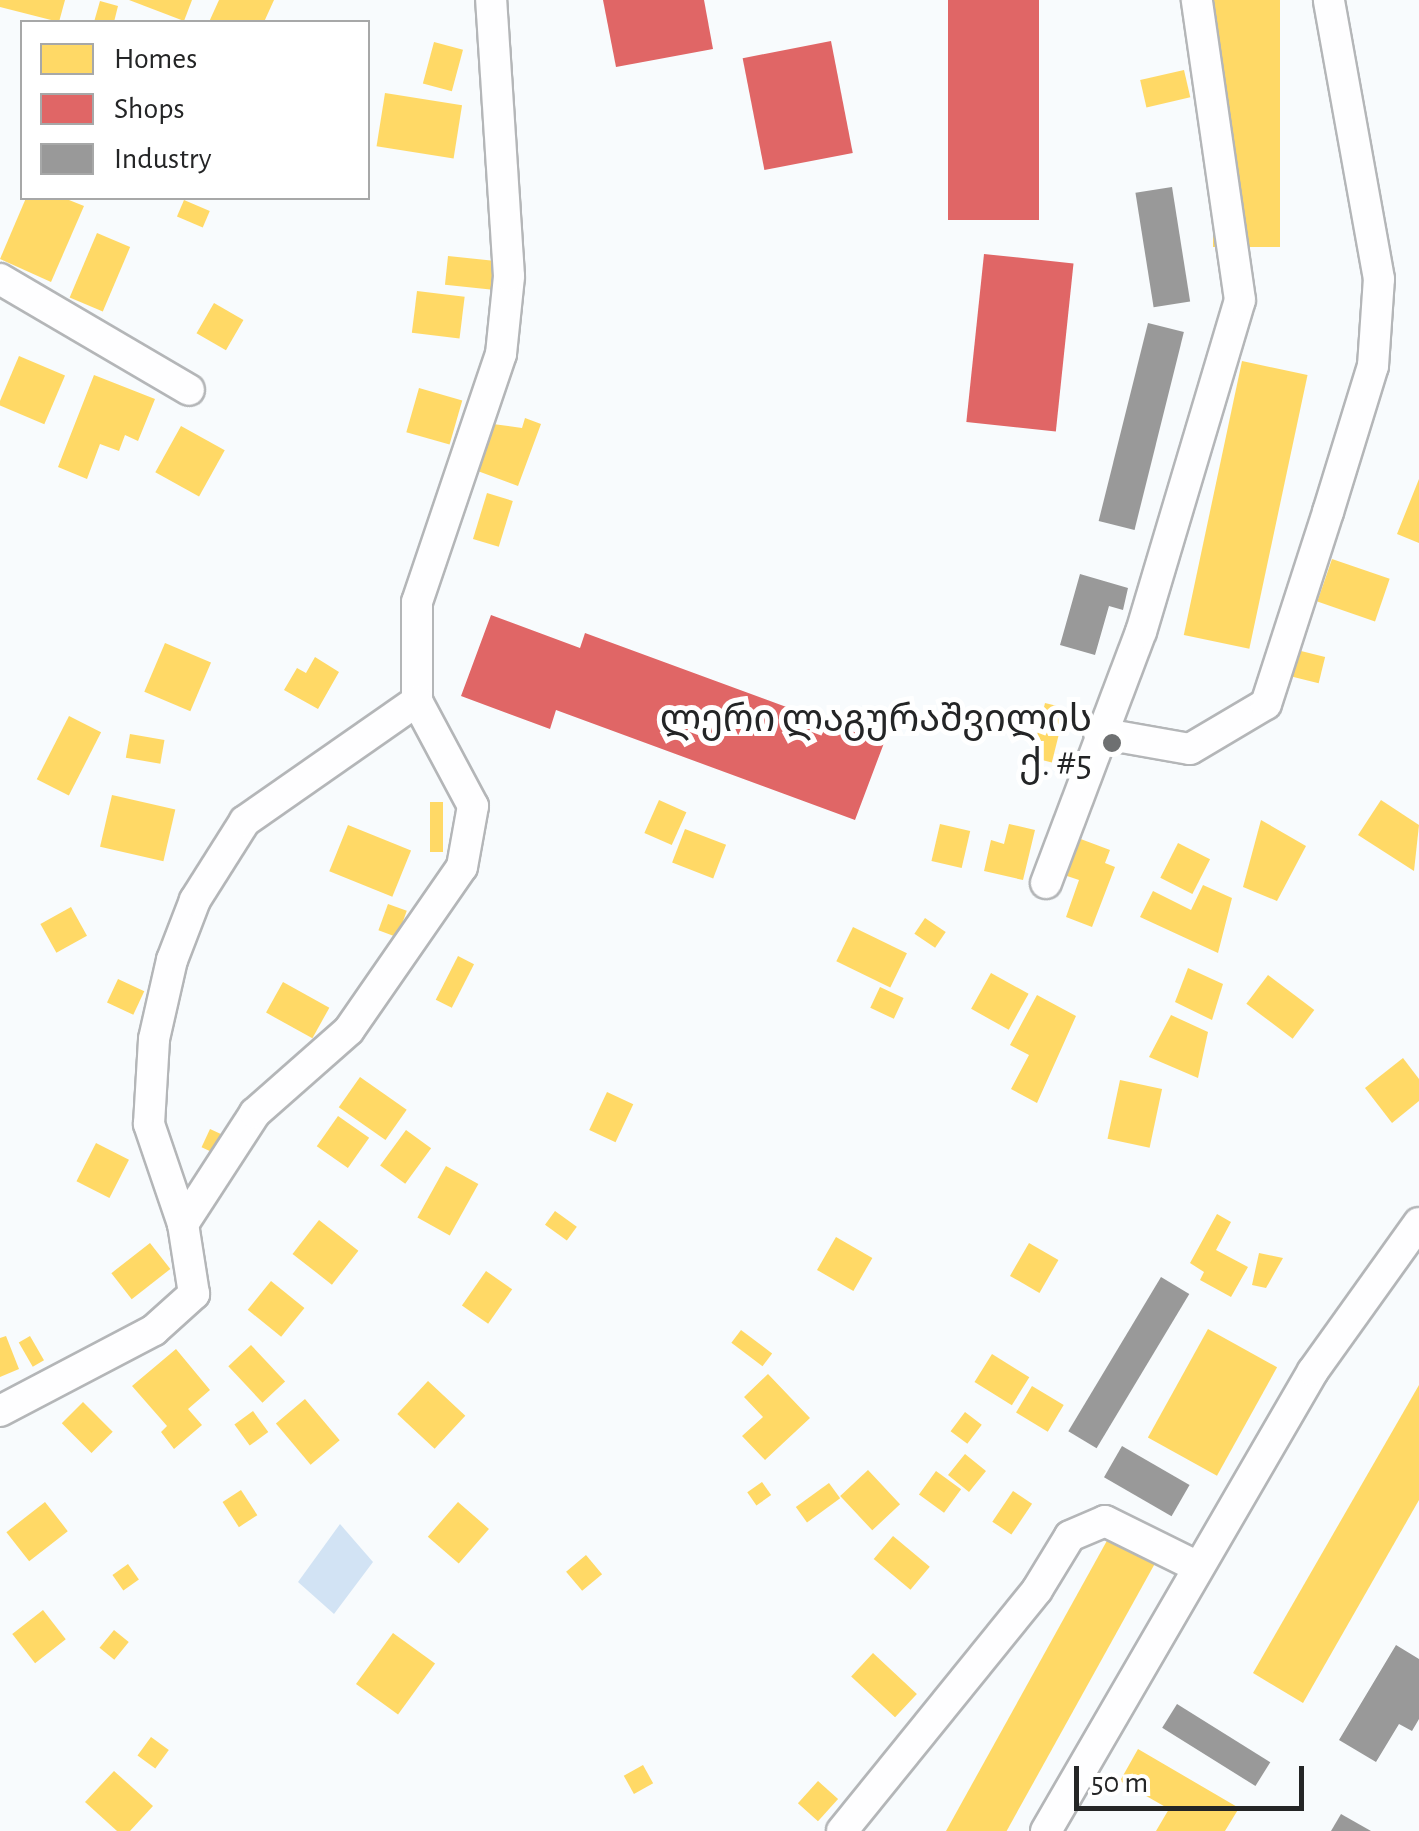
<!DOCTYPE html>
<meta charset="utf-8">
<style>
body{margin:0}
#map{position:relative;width:1419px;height:1831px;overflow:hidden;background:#f8fbfd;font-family:"Alegreya Sans","Noto Sans Georgian",sans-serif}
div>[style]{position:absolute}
.green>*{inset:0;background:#d2e3f4}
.homes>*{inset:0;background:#ffd966;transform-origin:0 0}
.shops>*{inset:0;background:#e06666;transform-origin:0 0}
.industry>*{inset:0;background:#999;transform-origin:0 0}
.roads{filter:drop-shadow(2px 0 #b4b6b8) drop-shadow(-2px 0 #b4b6b8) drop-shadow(0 2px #b4b6b8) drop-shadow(0 -2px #b4b6b8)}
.minor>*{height:30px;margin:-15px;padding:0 15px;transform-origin:15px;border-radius:15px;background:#fefeff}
.dots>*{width:28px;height:28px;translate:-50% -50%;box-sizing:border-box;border:5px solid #fff;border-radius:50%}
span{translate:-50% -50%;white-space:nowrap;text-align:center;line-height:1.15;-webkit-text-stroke:10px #fff;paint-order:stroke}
.poi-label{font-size:38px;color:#242526}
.right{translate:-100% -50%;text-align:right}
.legend{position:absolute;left:20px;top:20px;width:350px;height:180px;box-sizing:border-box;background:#fff;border:2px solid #a7a8a8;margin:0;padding:12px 18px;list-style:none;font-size:30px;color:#242526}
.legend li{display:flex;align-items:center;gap:20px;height:50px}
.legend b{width:50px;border:2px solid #a7a8a8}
.scale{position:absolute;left:1074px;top:1766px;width:230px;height:45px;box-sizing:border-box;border:5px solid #242526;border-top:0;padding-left:12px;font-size:30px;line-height:35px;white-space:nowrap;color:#242526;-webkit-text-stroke:8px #fff;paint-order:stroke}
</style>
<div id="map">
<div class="green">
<div style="clip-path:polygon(340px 1524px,373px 1562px,334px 1614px,298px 1582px)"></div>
</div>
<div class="homes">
<div style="clip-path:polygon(0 0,65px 0,59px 22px,0 7px)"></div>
<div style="clip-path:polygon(129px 0,192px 0,184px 21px)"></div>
<div style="clip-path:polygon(219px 0,274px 0,264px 22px,209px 22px)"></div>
<div style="left:1213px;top:0;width:67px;height:247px"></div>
<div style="clip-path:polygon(100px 1px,118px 6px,114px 22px,94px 22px)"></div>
<div style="left:434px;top:42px;width:30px;height:43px;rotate:15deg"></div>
<div style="left:1184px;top:70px;width:28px;height:45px;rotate:77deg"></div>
<div style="left:385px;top:93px;width:78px;height:54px;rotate:9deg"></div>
<div style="clip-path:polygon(26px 198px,64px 198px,84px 206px,51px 282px,0 259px)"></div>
<div style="left:184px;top:200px;width:28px;height:18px;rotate:23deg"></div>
<div style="left:97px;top:233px;width:36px;height:70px;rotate:23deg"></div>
<div style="left:448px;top:256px;width:48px;height:29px;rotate:6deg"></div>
<div style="left:417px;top:291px;width:48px;height:42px;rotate:7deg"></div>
<div style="left:214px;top:303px;width:34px;height:35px;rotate:30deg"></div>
<div style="left:19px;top:356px;width:50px;height:53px;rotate:23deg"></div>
<div style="left:1242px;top:361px;width:67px;height:280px;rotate:12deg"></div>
<div style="clip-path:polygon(94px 375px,155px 399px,138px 441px,125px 435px,119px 451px,100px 444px,87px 479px,58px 467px)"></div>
<div style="left:419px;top:388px;width:45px;height:46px;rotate:16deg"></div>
<div style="clip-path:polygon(525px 418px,541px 424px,518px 486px,475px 470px,493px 424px,522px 428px)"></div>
<div style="left:181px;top:426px;width:50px;height:53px;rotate:29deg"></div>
<div style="clip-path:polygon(1419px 479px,1419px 543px,1397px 534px)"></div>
<div style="left:487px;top:493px;width:27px;height:48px;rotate:17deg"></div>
<div style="left:1332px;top:559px;width:61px;height:45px;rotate:19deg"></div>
<div style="left:165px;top:643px;width:50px;height:53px;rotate:23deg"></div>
<div style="left:1297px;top:650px;width:29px;height:27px;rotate:14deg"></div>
<div style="clip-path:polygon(315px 657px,339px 672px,318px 709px,284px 690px,297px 668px,306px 673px)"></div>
<div style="left:1045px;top:703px;width:21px;height:56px;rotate:14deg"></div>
<div style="left:69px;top:716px;width:36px;height:71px;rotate:27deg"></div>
<div style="left:130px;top:734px;width:35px;height:24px;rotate:10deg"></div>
<div style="left:112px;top:795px;width:65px;height:53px;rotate:13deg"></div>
<div style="left:659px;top:800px;width:30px;height:36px;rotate:24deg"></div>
<div style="clip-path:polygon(1381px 800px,1419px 825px,1414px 871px,1358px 835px)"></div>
<div style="left:430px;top:802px;width:13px;height:50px"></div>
<div style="clip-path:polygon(1261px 820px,1306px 846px,1277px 901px,1243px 887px)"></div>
<div style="left:940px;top:824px;width:31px;height:38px;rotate:13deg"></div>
<div style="clip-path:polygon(1009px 824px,1035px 830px,1023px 880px,984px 871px,991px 840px,1004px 844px)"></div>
<div style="left:348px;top:825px;width:68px;height:50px;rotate:22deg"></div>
<div style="left:685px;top:829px;width:44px;height:36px;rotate:21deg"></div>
<div style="clip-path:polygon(1078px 838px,1110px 850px,1105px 863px,1115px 867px,1092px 927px,1066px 917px,1079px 880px,1064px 875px)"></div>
<div style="left:1178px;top:843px;width:36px;height:39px;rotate:27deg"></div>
<div style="clip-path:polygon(1203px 885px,1232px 898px,1218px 953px,1140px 917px,1153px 891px,1191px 910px)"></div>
<div style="left:388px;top:904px;width:20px;height:28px;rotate:20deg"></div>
<div style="left:71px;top:907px;width:33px;height:35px;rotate:61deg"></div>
<div style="left:925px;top:918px;width:25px;height:19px;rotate:34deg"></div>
<div style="left:853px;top:927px;width:60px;height:38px;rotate:26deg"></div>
<div style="left:458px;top:956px;width:18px;height:49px;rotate:27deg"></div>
<div style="clip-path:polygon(1188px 968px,1223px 984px,1212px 1020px,1175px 1002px)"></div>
<div style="left:991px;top:973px;width:43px;height:41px;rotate:29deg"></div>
<div style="left:1268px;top:975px;width:58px;height:36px;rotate:37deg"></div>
<div style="left:118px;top:979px;width:29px;height:26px;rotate:25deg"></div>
<div style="left:283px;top:982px;width:53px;height:35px;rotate:29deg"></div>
<div style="left:880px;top:987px;width:26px;height:23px;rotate:25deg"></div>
<div style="clip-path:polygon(1037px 995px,1076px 1016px,1037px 1103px,1011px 1089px,1029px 1055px,1010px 1045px)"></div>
<div style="clip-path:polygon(1171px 1015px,1208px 1032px,1198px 1078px,1149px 1057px)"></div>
<div style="clip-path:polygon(1403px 1058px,1419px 1079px,1419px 1101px,1392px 1123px,1365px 1088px)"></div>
<div style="left:360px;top:1077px;width:57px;height:37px;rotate:35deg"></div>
<div style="left:1120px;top:1080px;width:43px;height:60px;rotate:12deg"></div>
<div style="left:607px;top:1092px;width:29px;height:42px;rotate:25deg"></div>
<div style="left:338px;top:1116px;width:38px;height:37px;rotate:35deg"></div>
<div style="left:210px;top:1129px;width:21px;height:20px;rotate:25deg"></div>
<div style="left:406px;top:1130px;width:31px;height:44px;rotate:36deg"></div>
<div style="left:96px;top:1143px;width:37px;height:43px;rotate:27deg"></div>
<div style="left:446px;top:1166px;width:37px;height:59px;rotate:29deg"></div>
<div style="left:555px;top:1211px;width:27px;height:17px;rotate:36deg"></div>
<div style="clip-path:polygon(1217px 1214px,1231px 1222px,1216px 1250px,1248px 1267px,1231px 1297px,1200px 1280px,1204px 1272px,1190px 1263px)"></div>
<div style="left:319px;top:1220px;width:50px;height:43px;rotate:38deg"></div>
<div style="left:836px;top:1237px;width:42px;height:38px;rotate:30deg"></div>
<div style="left:150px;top:1243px;width:33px;height:49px;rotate:52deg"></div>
<div style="left:1029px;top:1243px;width:34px;height:38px;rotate:30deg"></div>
<div style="clip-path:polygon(1259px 1253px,1283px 1258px,1266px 1288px,1252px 1285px)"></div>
<div style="left:486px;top:1271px;width:32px;height:42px;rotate:35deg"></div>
<div style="left:271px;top:1281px;width:43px;height:37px;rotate:39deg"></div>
<div style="left:1208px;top:1329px;width:79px;height:124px;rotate:29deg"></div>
<div style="left:741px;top:1330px;width:39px;height:16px;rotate:37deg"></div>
<div style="clip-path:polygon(6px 1336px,19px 1369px,0 1377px,0 1338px)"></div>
<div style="left:30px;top:1336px;width:28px;height:13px;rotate:60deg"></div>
<div style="left:251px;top:1345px;width:50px;height:31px;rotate:47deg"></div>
<div style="clip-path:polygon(176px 1349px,210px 1390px,188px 1409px,202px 1425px,174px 1449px,161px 1432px,167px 1426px,132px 1386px)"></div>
<div style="left:992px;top:1354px;width:44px;height:33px;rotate:32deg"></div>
<div style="clip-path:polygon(768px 1374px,810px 1418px,765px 1460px,742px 1436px,763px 1417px,744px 1397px)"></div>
<div style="left:428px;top:1381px;width:51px;height:45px;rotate:43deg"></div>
<div style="clip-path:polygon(1419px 1385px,1419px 1500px,1303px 1703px,1253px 1673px)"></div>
<div style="left:1032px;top:1386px;width:37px;height:31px;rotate:31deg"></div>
<div style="left:305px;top:1399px;width:54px;height:38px;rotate:50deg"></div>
<div style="left:83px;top:1402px;width:42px;height:30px;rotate:45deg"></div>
<div style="left:253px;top:1411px;width:26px;height:23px;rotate:54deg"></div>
<div style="left:965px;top:1412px;width:21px;height:24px;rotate:37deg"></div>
<div style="left:965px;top:1454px;width:27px;height:27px;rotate:39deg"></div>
<div style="left:868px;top:1470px;width:47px;height:38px;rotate:47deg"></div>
<div style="left:936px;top:1471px;width:31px;height:29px;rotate:36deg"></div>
<div style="left:762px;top:1482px;width:16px;height:18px;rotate:55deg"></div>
<div style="left:829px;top:1483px;width:19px;height:41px;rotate:54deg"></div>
<div style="left:241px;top:1490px;width:30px;height:22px;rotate:57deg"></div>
<div style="left:1013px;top:1491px;width:23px;height:37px;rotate:34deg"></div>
<div style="left:45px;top:1502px;width:37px;height:49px;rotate:52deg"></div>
<div style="left:458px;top:1502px;width:41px;height:46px;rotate:41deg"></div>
<div style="left:893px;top:1536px;width:48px;height:30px;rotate:40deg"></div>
<div style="left:1109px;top:1537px;width:53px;height:338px;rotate:29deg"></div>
<div style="left:586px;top:1555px;width:25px;height:26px;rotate:50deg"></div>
<div style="left:128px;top:1564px;width:19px;height:19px;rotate:55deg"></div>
<div style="left:43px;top:1610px;width:37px;height:39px;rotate:52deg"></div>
<div style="left:114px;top:1630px;width:19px;height:23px;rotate:39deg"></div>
<div style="left:393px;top:1633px;width:52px;height:63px;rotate:36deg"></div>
<div style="left:873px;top:1653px;width:60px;height:32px;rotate:43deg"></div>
<div style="left:151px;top:1737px;width:22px;height:23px;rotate:36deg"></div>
<div style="clip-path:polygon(1138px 1749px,1239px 1808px,1225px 1831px,1156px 1831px,1169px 1809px,1120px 1781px)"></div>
<div style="left:643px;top:1765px;width:21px;height:22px;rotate:61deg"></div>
<div style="clip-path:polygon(114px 1771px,153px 1806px,130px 1831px,117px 1831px,85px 1802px)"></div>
<div style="left:818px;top:1781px;width:27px;height:30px;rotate:42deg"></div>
</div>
<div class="shops">
<div style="clip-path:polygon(603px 0,704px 0,713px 49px,616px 67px)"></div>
<div style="left:948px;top:0;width:91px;height:220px"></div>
<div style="left:831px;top:41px;width:114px;height:90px;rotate:79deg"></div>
<div style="left:984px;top:254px;width:90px;height:169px;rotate:6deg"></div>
<div style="clip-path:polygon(491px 615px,580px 648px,585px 633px,884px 743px,855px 820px,556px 710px,550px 729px,461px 696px)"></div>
</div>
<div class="industry">
<div style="left:1172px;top:187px;width:116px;height:37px;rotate:81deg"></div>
<div style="left:1148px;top:323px;width:37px;height:204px;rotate:14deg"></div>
<div style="clip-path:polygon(1080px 574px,1128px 588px,1123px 610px,1109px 606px,1095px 655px,1060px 645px)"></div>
<div style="left:1161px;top:1277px;width:33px;height:180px;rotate:31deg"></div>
<div style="left:1122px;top:1446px;width:78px;height:36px;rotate:30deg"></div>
<div style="clip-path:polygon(1396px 1645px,1419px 1659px,1419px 1719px,1412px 1731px,1399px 1724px,1376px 1762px,1339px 1740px)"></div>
<div style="left:1177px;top:1704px;width:110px;height:28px;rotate:32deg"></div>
<div style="clip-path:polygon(1341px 1814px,1371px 1831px,1331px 1831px)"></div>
</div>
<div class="roads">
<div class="minor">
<div style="left:0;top:279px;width:219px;rotate:30.4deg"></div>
<div style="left:1099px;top:733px;width:92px;rotate:10deg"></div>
<div style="left:1190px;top:749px;width:88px;rotate:-30.6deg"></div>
<div style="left:1266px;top:704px;width:202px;rotate:-72.1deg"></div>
<div style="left:1328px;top:512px;width:153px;rotate:-72.9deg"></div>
<div style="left:1373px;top:366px;width:87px;rotate:-86.1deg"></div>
<div style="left:1379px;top:279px;width:283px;rotate:-100.2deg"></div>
<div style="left:1046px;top:883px;width:268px;rotate:-69.3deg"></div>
<div style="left:1141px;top:632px;width:346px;rotate:-73.4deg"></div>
<div style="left:1240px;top:300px;width:303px;rotate:-98.2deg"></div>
<div style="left:183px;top:1224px;width:132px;rotate:-57deg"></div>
<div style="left:255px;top:1113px;width:125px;rotate:-41.4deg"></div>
<div style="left:349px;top:1030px;width:198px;rotate:-55.3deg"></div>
<div style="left:462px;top:867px;width:62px;rotate:-79.8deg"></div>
<div style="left:473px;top:806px;width:119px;rotate:-118.1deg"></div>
<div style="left:417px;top:701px;width:99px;rotate:-90deg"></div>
<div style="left:417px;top:602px;width:262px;rotate:-71.3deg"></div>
<div style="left:501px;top:354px;width:78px;rotate:-84.1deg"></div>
<div style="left:509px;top:276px;width:277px;rotate:-93.7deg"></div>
<div style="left:0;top:1411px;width:174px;rotate:-27.7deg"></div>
<div style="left:154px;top:1330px;width:54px;rotate:-42deg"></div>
<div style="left:194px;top:1294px;width:71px;rotate:-98.9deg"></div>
<div style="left:183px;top:1224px;width:106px;rotate:-108.8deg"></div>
<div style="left:149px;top:1124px;width:85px;rotate:-86.6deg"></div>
<div style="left:154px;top:1039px;width:81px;rotate:-77.2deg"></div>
<div style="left:172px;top:960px;width:64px;rotate:-69deg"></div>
<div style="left:195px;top:900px;width:93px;rotate:-57.7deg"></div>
<div style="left:245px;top:821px;width:210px;rotate:-34.9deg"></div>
<div style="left:842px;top:1831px;width:310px;rotate:-51deg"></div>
<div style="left:1037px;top:1590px;width:63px;rotate:-58.6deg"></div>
<div style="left:1070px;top:1536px;width:38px;rotate:-23deg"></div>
<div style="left:1105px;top:1521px;width:102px;rotate:26.3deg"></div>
<div style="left:1046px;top:1831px;width:532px;rotate:-59.87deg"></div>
<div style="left:1313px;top:1371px;width:182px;rotate:-54.4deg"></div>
</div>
</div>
<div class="dots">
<div style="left:1112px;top:743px;background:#6e7071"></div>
</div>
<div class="poi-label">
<span class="right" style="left:1092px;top:743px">ლერი ლაგურაშვილის<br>ქ. #5</span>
</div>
<ul class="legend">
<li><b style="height:28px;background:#ffd966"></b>Homes</li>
<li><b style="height:28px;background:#e06666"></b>Shops</li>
<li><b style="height:28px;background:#999"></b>Industry</li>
</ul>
<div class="scale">50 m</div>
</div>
